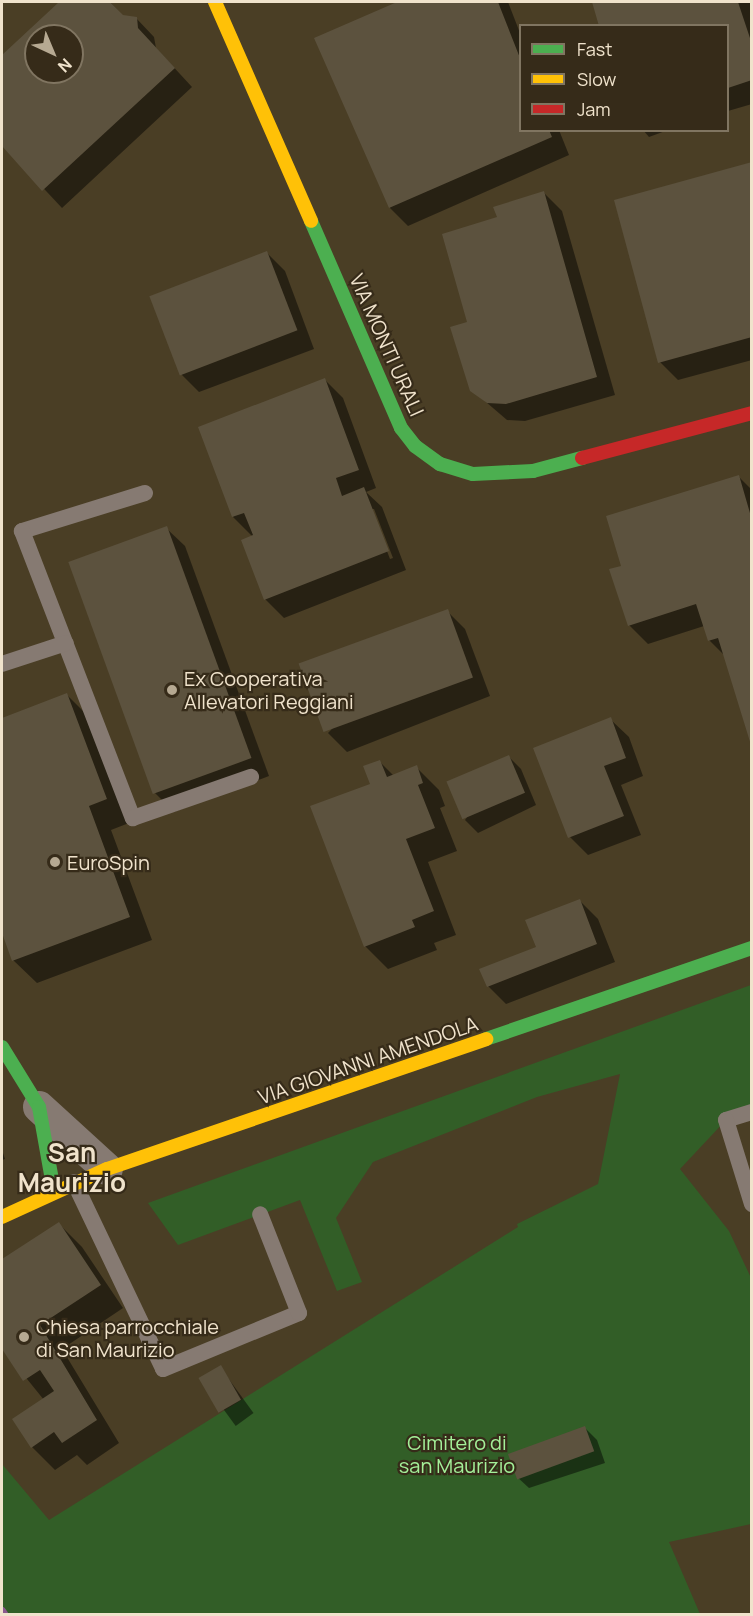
<!DOCTYPE html>
<style>
body{margin:0}
#map{position:relative;width:753px;height:1616px;overflow:hidden;background:#4a3e25;font-family:Manrope,sans-serif}
div>[style]{position:absolute}
.green>*{inset:0;background:#325e27}
.shadow>*{inset:0;background:#0007;transform-origin:0 0}
.stream>*{height:8px;margin:-4px;padding:0 4px;transform-origin:4px;border-radius:4px;background:#8b5a8f}
.building>*{inset:0;background:#5c523e;transform-origin:0 0}
.lane>*{height:16px;margin:-8px;padding:0 8px;transform-origin:8px;border-radius:8px;background:#867a72}
.street>*{height:32px;margin:-16px;padding:0 16px;transform-origin:16px;border-radius:16px;background:#867a72}
.fast>*{height:14px;margin:-7px;padding:0 7px;transform-origin:7px;border-radius:7px;background:#4caf50}
.slow>*{height:14px;margin:-7px;padding:0 7px;transform-origin:7px;border-radius:7px;background:#ffc107}
.jam>*{height:14px;margin:-7px;padding:0 7px;transform-origin:7px;border-radius:7px;background:#c62828}
.dots>*{width:16px;height:16px;translate:-50% -50%;box-sizing:border-box;border:3px solid #362b19;border-radius:50%}
span{translate:-50% -50%;white-space:nowrap;text-align:center;line-height:1.15;-webkit-text-stroke:4.5px #362b19;paint-order:stroke}
.street-label{font-size:20px;color:#f0e3cc}
.poi-label{font-size:20px;color:#f0e3cc}
.left{translate:0 -50%;text-align:left}
.park-label{font-size:20px;color:#a4f099}
.district-label{font-size:26px;color:#f0e3cc;font-weight:700}
.frame{position:absolute;inset:0;border:3px solid #f0e3cc;pointer-events:none}
.legend{position:absolute;left:519px;top:24px;width:210px;height:108px;box-sizing:border-box;background:#362b19;border:2px solid #807561;margin:0;padding:8px 10px;list-style:none;font-size:18px;color:#f0e3cc}
.legend li{display:flex;align-items:center;gap:12px;height:30px}
.legend b{width:30px;border:2px solid #807561}
.north{position:absolute;left:24px;top:24px;width:60px;height:60px;box-sizing:border-box;background:#362b19;border:2px solid #807561;border-radius:50%;rotate:136deg;font-size:16px;font-weight:700;line-height:24px;text-align:center;color:#f0e3cc}
.north::after{content:'';display:block;margin:auto;width:21px;height:27px;background:#b6a992;clip-path:polygon(50% 0,100% 100%,50% 72%,0 100%)}
</style>
<div id="map">
<div class="green">
<div style="clip-path:polygon(751px 985px,751px 1112px,726px 1120px,680px 1169px,729px 1231px,752px 1280px,751px 1524px,669px 1542px,700px 1614px,2px 1614px,2px 1464px,49px 1520px,518px 1227px,517px 1224px,598px 1184px,620px 1074px,537px 1097px,373px 1162px,336px 1218px,362px 1282px,337px 1291px,300px 1200px,178px 1245px,148px 1203px)"></div>
</div>
<div class="shadow">
<div style="clip-path:polygon(evenodd,62px 2px,110px 2px,124px 17px,136px 18px,154px 37px,156px 48px,192px 87px,62px 208px,2px 144px,2px 57px,62px 2px,36px 36px,72px 36px,72px 72px,36px 72px,36px 36px)"></div>
<div style="clip-path:polygon(401px 2px,508px 2px,520px 33px,520px 130px,559px 130px,569px 155px,408px 226px,390px 208px,316px 39px)"></div>
<div style="clip-path:polygon(593px 2px,750px 2px,752px 104px,728px 111px,728px 26px,601px 26px)"></div>
<div style="clip-path:polygon(643px 130px,668px 130px,649px 137px)"></div>
<div style="clip-path:polygon(752px 164px,752px 360px,678px 380px,660px 362px)"></div>
<div style="clip-path:polygon(544px 193px,562px 211px,615px 395px,525px 421px,507px 420px,472px 390px,499px 218px)"></div>
<div style="clip-path:polygon(267px 253px,285px 271px,314px 349px,199px 392px,180px 373px)"></div>
<div style="clip-path:polygon(evenodd,325px 380px,343px 398px,376px 488px,366px 492px,382px 507px,406px 570px,284px 618px,265px 599px,253px 537px,233px 517px,325px 380px,371px 509px,374px 509px,393px 558px,390px 559px,371px 509px)"></div>
<div style="clip-path:polygon(739px 477px,752px 490px,752px 742px,726px 657px,709px 640px,704px 626px,648px 644px,629px 625px,623px 567px)"></div>
<div style="clip-path:polygon(166px 528px,185px 546px,269px 776px,174px 812px,155px 793px)"></div>
<div style="clip-path:polygon(447px 611px,465px 629px,490px 696px,347px 752px,328px 733px)"></div>
<div style="clip-path:polygon(67px 695px,90px 718px,129px 823px,111px 830px,152px 940px,37px 983px,13px 960px,2px 928px,2px 720px)"></div>
<div style="clip-path:polygon(610px 719px,629px 737px,643px 776px,621px 785px,641px 835px,588px 855px,570px 837px)"></div>
<div style="clip-path:polygon(509px 757px,521px 769px,536px 805px,478px 833px,465px 820px)"></div>
<div style="clip-path:polygon(380px 762px,394px 776px,416px 767px,439px 790px,445px 806px,440px 808px,457px 851px,428px 862px,456px 935px,434px 943px,437px 950px,388px 969px,365px 946px,372px 785px)"></div>
<div style="clip-path:polygon(580px 901px,598px 919px,615px 962px,506px 1004px,488px 986px,538px 948px)"></div>
<div style="clip-path:polygon(2px 1150px,5px 1159px,2px 1160px)"></div>
<div style="clip-path:polygon(59px 1224px,82px 1247px,123px 1308px,62px 1349px,119px 1443px,87px 1465px,77px 1455px,55px 1470px,32px 1447px,44px 1400px,2px 1348px,2px 1260px)"></div>
<div style="left:220px;top:1367px;width:57px;height:22px;rotate:54deg"></div>
<div style="clip-path:polygon(584px 1427px,597px 1440px,605px 1463px,529px 1488px,516px 1476px)"></div>
</div>
<div class="stream">
<div style="left:2px;top:1611px;width:4px;rotate:56deg"></div>
</div>
<div class="building">
<div style="clip-path:polygon(evenodd,59px 2px,110px 2px,123px 15px,137px 17px,138px 28px,175px 68px,42px 191px,2px 146px,2px 55px,59px 2px,36px 36px,72px 36px,72px 72px,36px 72px,36px 36px)"></div>
<div style="clip-path:polygon(397px 2px,498px 2px,520px 58px,520px 130px,549px 130px,552px 137px,389px 208px,314px 38px)"></div>
<div style="clip-path:polygon(592px 2px,738px 2px,752px 44px,752px 80px,728px 88px,728px 26px,599px 26px)"></div>
<div style="clip-path:polygon(752px 162px,752px 337px,658px 363px,614px 200px)"></div>
<div style="clip-path:polygon(544px 191px,597px 377px,506px 404px,487px 403px,470px 391px,450px 327px,467px 322px,442px 234px,497px 217px,493px 207px)"></div>
<div style="left:267px;top:251px;width:85px;height:126px;rotate:69deg"></div>
<div style="clip-path:polygon(325px 378px,359px 470px,336px 478px,342px 496px,364px 487px,389px 551px,264px 600px,241px 540px,253px 535px,244px 513px,232px 517px,198px 427px)"></div>
<div style="clip-path:polygon(739px 475px,752px 520px,751px 745px,718px 638px,708px 641px,696px 604px,628px 626px,609px 569px,621px 566px,606px 516px)"></div>
<div style="left:167px;top:526px;width:247px;height:105px;rotate:70deg"></div>
<div style="left:448px;top:609px;width:73px;height:159px;rotate:70deg"></div>
<div style="clip-path:polygon(67px 693px,107px 799px,89px 806px,130px 917px,12px 961px,2px 933px,2px 718px)"></div>
<div style="clip-path:polygon(611px 717px,626px 758px,604px 766px,624px 816px,568px 838px,533px 748px)"></div>
<div style="left:509px;top:755px;width:41px;height:68px;rotate:67deg"></div>
<div style="clip-path:polygon(380px 760px,387px 777px,417px 765px,423px 783px,418px 785px,435px 828px,406px 839px,434px 911px,412px 920px,415px 927px,364px 947px,310px 806px,370px 784px,363px 766px)"></div>
<div style="clip-path:polygon(580px 899px,597px 944px,487px 987px,479px 969px,536px 947px,525px 920px)"></div>
<div style="clip-path:polygon(59px 1222px,101px 1285px,40px 1325px,97px 1420px,62px 1443px,54px 1432px,31px 1448px,12px 1419px,54px 1391px,40px 1370px,23px 1381px,2px 1349px,2px 1259px)"></div>
<div style="left:221px;top:1365px;width:40px;height:26px;rotate:60deg"></div>
<div style="left:585px;top:1426px;width:27px;height:82px;rotate:70deg"></div>
</div>
<div class="lane">
<div style="left:145px;top:493px;width:129px;rotate:162.8deg"></div>
<div style="left:22px;top:531px;width:308px;rotate:68.9deg"></div>
<div style="left:133px;top:818px;width:125px;rotate:-19.2deg"></div>
<div style="left:2px;top:664px;width:67px;rotate:-18.2deg"></div>
<div style="left:752px;top:1112px;width:27px;rotate:163deg"></div>
<div style="left:726px;top:1120px;width:88px;rotate:72.8deg"></div>
<div style="left:74px;top:1182px;width:207px;rotate:64.5deg"></div>
<div style="left:163px;top:1369px;width:147px;rotate:-22.4deg"></div>
<div style="left:299px;top:1313px;width:106px;rotate:-111.5deg"></div>
</div>
<div class="street">
<div style="left:39px;top:1107px;width:92px;rotate:42.4deg"></div>
</div>
<div class="fast">
<div style="left:311px;top:221px;width:226px;rotate:66.5deg"></div>
<div style="left:401px;top:428px;width:23px;rotate:52deg"></div>
<div style="left:415px;top:446px;width:31px;rotate:36deg"></div>
<div style="left:440px;top:464px;width:34px;rotate:17deg"></div>
<div style="left:473px;top:474px;width:60px;rotate:-2.9deg"></div>
<div style="left:533px;top:471px;width:51px;rotate:-14.9deg"></div>
<div style="left:486px;top:1039px;width:281px;rotate:-18.9deg"></div>
<div style="left:2px;top:1047px;width:70px;rotate:58.3deg"></div>
<div style="left:39px;top:1107px;width:85px;rotate:79.9deg"></div>
</div>
<div class="slow">
<div style="left:215px;top:2px;width:239px;rotate:66.3deg"></div>
<div style="left:2px;top:1217px;width:115px;rotate:-24.6deg"></div>
<div style="left:107px;top:1169px;width:401px;rotate:-18.9deg"></div>
</div>
<div class="jam">
<div style="left:582px;top:458px;width:176px;rotate:-14.8deg"></div>
</div>
<div class="dots">
<div style="left:172px;top:690px;background:#b6a992"></div>
<div style="left:55px;top:862px;background:#b6a992"></div>
<div style="left:24px;top:1337px;background:#b6a992"></div>
</div>
<div class="street-label">
<span style="left:387px;top:345px;rotate:66deg">VIA MONTI URALI</span>
<span style="left:368px;top:1060px;rotate:-19deg">VIA GIOVANNI AMENDOLA</span>
</div>
<div class="poi-label">
<span class="left" style="left:184px;top:690px">Ex Cooperativa<br>Allevatori Reggiani</span>
<span class="left" style="left:67px;top:862px">EuroSpin</span>
<span class="left" style="left:36px;top:1338px">Chiesa parrocchiale<br>di San Maurizio</span>
</div>
<div class="park-label">
<span style="left:457px;top:1454px">Cimitero di<br>san Maurizio</span>
</div>
<div class="district-label">
<span style="left:72px;top:1168px">San<br>Maurizio</span>
</div>
<div class="frame"></div>
<ul class="legend">
<li><b style="height:8px;background:#4caf50"></b>Fast</li>
<li><b style="height:8px;background:#ffc107"></b>Slow</li>
<li><b style="height:8px;background:#c62828"></b>Jam</li>
</ul>
<div class="north">N</div>
</div>
